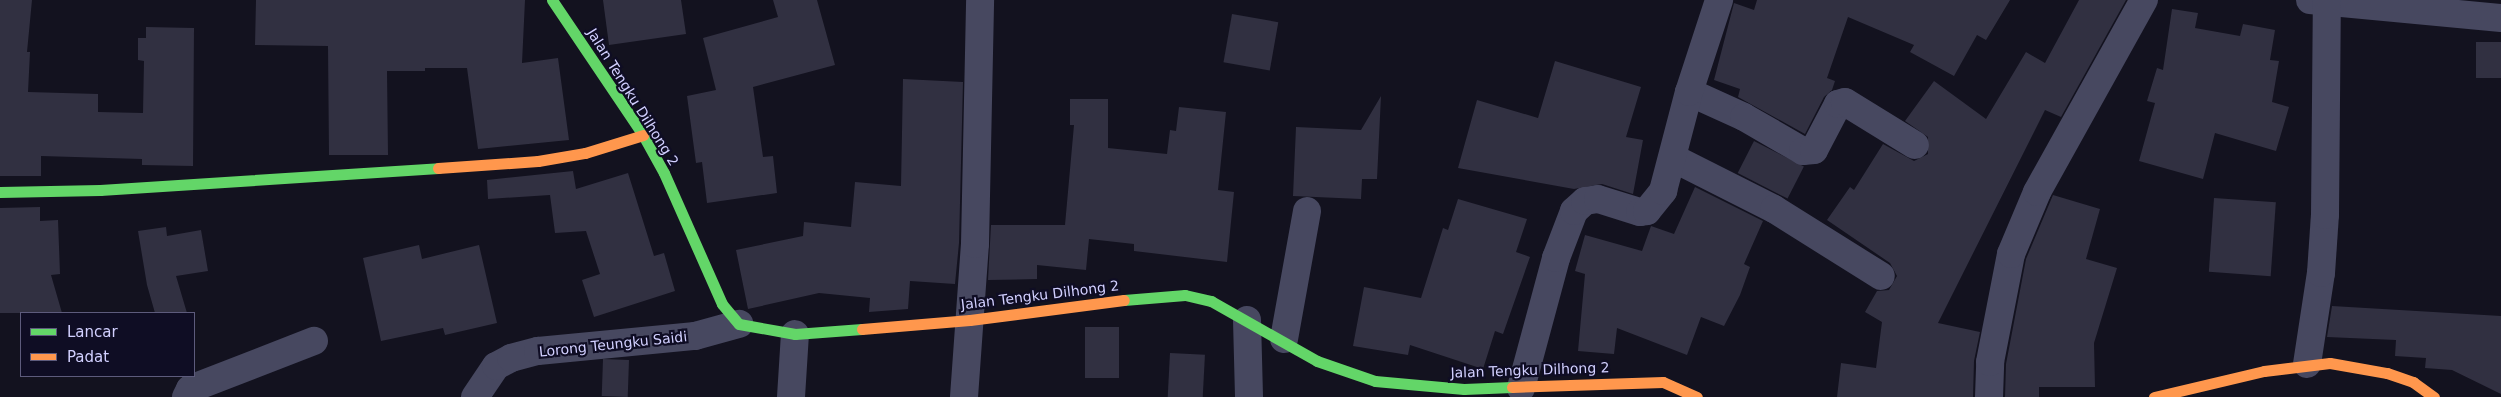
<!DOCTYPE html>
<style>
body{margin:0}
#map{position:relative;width:2501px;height:397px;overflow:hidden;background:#13121f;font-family:"DejaVu Sans",sans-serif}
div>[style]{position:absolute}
.building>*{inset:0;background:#313041;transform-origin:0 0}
.street>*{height:28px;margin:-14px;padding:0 14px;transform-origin:14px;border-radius:14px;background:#474860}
.fast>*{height:11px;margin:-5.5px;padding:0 5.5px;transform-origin:5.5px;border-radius:5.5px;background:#63d668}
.slow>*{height:11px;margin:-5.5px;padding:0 5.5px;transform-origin:5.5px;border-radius:5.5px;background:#ff974d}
span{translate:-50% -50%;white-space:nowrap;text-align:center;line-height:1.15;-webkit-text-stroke:4.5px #0f0d24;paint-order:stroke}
.street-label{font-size:14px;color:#d2d0ff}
.legend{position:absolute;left:20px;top:312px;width:175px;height:65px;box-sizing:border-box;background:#0f0d24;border:1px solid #5d5b7c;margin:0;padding:6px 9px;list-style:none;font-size:15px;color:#d2d0ff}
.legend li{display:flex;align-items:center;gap:10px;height:25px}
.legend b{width:25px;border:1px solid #5d5b7c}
</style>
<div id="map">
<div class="building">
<div style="clip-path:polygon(0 0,32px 0,27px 52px,30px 52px,28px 92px,98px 94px,98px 112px,143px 113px,144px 61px,138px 60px,138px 38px,146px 38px,146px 27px,194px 28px,193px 166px,142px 165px,142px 159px,41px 156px,41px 176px,0 176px)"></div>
<div style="clip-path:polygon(256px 0,525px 0,522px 63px,558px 58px,569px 140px,478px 149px,467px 68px,425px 68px,425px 71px,387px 71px,388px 155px,329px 155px,328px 46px,255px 45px)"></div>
<div style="clip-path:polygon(603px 0,681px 0,686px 34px,609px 45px)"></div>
<div style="clip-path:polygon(773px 0,817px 0,835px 65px,753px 87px,763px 157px,773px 156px,777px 193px,707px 203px,702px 162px,696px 163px,687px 96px,716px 90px,703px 38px,778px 17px)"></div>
<div style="clip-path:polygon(1757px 0,2010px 0,1986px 40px,1977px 35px,1954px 76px,1910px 52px,1914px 45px,1848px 17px,1827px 78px,1835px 81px,1832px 90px,1824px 97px,1805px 134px,1738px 97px,1740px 89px,1714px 80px,1734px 3px,1754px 10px)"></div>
<div style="clip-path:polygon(2079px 0,2126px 0,2061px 117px,2045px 110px,1938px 323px,1980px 332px,1974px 361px,1973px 397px,1837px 397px,1841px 363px,1876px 368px,1882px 322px,1865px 312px,1877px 291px,1889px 290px,1897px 276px,1890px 263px,1827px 220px,1850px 187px,1854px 190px,1883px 144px,1914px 161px,1928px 154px,1928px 137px,1905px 121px,1934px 81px,1986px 119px,2026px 52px,2045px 63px)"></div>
<div style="clip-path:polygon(2172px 9px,2198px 13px,2195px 28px,2240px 36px,2243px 24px,2275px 30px,2270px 60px,2279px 61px,2272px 102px,2289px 107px,2276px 151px,2215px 133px,2203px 179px,2139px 161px,2155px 103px,2147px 101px,2157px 68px,2163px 70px)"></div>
<div style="left:1232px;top:14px;width:47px;height:49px;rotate:10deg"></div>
<div style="left:2476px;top:42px;width:25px;height:36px"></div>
<div style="clip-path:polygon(1555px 61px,1641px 87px,1626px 137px,1643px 140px,1633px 194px,1602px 184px,1574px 189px,1458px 168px,1477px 100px,1538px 118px)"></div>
<div style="clip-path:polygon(903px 79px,963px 82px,959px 243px,955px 284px,910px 281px,908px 309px,869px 312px,870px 298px,819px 293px,748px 309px,736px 250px,803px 236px,804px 222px,851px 227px,855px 182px,901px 186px)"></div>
<div style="clip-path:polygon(1381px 96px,1377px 179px,1362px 179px,1361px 199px,1293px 196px,1296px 127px,1361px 130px)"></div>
<div style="clip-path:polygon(1070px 99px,1108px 99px,1108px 148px,1167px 154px,1170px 130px,1176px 131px,1179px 107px,1226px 112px,1218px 190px,1234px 192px,1227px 262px,1134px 251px,1134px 244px,1089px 239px,1086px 270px,1037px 265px,1037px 279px,988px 280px,991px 225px,1065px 225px,1074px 125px,1070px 125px)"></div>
<div style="left:1754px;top:141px;width:56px;height:36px;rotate:27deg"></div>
<div style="clip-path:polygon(573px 171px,576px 189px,628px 173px,654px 256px,664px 253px,675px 291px,594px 317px,582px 280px,600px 274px,586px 231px,555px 233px,550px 195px,488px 199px,487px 180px)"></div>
<div style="clip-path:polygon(1695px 187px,1763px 221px,1744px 264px,1750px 267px,1740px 295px,1724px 326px,1701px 317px,1687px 355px,1617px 328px,1614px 354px,1578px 351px,1585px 274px,1575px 271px,1585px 235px,1642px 251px,1651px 226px,1674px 234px)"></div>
<div style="clip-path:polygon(2053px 195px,2100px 209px,2086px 259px,2117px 268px,2094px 343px,2095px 387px,2039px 387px,2039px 397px,2005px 397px,2006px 364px,2026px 259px)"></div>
<div style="left:2214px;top:198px;width:62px;height:74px;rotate:4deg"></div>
<div style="clip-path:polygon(1458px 199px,1527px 219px,1516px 252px,1530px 257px,1503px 334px,1495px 331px,1483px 369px,1410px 345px,1408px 355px,1353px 346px,1364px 287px,1421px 298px,1443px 228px,1448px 230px)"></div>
<div style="clip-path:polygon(40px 207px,40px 221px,58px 220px,60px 274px,51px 275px,62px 313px,0 313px,0 208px)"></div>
<div style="clip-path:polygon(166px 227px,167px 236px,201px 230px,208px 271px,176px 276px,187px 313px,155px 313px,147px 285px,138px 231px)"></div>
<div style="clip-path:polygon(419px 245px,422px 259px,479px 245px,497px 323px,445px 335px,443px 328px,381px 341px,363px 258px)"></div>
<div style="clip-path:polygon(2332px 306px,2501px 316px,2501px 394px,2452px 370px,2425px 368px,2426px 358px,2395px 356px,2396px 340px,2327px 337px)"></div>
<div style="left:1085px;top:327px;width:34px;height:51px"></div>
<div style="left:1170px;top:353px;width:35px;height:44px;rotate:3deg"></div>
<div style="left:629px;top:360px;width:37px;height:26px;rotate:92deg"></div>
</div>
<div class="street">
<div style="left:2310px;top:0;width:192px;rotate:5.4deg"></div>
<div style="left:1689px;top:92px;width:60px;rotate:24.4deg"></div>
<div style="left:1744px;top:117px;width:68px;rotate:30deg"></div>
<div style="left:1803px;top:151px;width:11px;rotate:-5deg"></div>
<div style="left:1814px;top:150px;width:52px;rotate:-62.4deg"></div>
<div style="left:1838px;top:104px;width:7px;rotate:-16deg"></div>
<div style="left:1845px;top:102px;width:82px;rotate:31.6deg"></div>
<div style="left:1673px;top:158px;width:113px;rotate:26.8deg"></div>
<div style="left:1774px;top:209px;width:126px;rotate:32.1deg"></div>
<div style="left:1247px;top:320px;width:77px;rotate:88.5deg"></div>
<div style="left:1284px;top:339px;width:130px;rotate:-79.8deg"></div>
<div style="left:2307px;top:364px;width:92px;rotate:-81.3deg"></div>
<div style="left:2321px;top:273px;width:58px;rotate:-86.1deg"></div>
<div style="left:2325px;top:215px;width:213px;rotate:-89.5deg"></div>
<div style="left:1521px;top:388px;width:135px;rotate:-74.9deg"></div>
<div style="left:1556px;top:258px;width:50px;rotate:-69deg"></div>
<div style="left:1574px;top:211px;width:15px;rotate:-42deg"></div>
<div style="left:1585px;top:201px;width:13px;rotate:-9deg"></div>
<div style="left:1598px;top:199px;width:44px;rotate:17.2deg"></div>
<div style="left:1640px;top:212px;width:7px;rotate:-8deg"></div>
<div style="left:1647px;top:211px;width:26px;rotate:-51deg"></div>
<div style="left:1663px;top:191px;width:102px;rotate:-75.3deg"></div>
<div style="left:1689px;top:92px;width:97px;rotate:-71.9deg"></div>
<div style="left:186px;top:397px;width:9px;rotate:-63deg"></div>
<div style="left:190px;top:389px;width:133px;rotate:-21.2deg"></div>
<div style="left:475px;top:397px;width:37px;rotate:-56deg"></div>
<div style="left:496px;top:366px;width:17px;rotate:-28deg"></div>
<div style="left:511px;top:358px;width:28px;rotate:-15deg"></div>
<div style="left:538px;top:351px;width:158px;rotate:-5.5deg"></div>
<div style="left:695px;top:336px;width:46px;rotate:-15.3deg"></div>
<div style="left:791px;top:397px;width:63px;rotate:-86.4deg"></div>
<div style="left:964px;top:397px;width:153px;rotate:-85.9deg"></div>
<div style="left:975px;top:244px;width:244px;rotate:-88.8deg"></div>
<div style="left:1989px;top:397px;width:35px;rotate:-88deg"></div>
<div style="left:1990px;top:362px;width:110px;rotate:-79deg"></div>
<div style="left:2011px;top:254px;width:67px;rotate:-67.2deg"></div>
<div style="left:2037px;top:192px;width:220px;rotate:-60.9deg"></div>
</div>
<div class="fast">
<div style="left:552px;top:0;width:163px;rotate:56deg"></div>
<div style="left:643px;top:135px;width:43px;rotate:61.1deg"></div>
<div style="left:664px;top:173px;width:143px;rotate:66.1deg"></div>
<div style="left:722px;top:304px;width:26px;rotate:50deg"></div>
<div style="left:739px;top:324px;width:57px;rotate:10.1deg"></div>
<div style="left:795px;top:334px;width:67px;rotate:-4.3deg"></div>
<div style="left:0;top:192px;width:100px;rotate:-1.1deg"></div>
<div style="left:100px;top:190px;width:339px;rotate:-3.7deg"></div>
<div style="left:1124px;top:300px;width:61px;rotate:-4.7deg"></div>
<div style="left:1185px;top:295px;width:27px;rotate:13deg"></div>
<div style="left:1211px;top:301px;width:122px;rotate:29.5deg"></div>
<div style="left:1317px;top:361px;width:61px;rotate:19deg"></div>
<div style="left:1375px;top:381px;width:89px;rotate:5.1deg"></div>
<div style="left:1464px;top:389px;width:48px;rotate:-2.4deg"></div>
</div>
<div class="slow">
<div style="left:438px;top:168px;width:100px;rotate:-4deg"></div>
<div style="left:538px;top:161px;width:48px;rotate:-9.7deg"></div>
<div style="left:585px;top:153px;width:61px;rotate:-17.2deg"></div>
<div style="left:862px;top:329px;width:108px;rotate:-4.8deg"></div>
<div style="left:970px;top:320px;width:155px;rotate:-7.4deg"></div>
<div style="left:1512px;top:387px;width:151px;rotate:-1.9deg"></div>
<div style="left:1663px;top:382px;width:37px;rotate:24deg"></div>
<div style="left:2154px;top:397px;width:113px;rotate:-13.3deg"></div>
<div style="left:2264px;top:371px;width:66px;rotate:-6.9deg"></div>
<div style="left:2330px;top:363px;width:58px;rotate:10deg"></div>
<div style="left:2387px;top:373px;width:28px;rotate:19deg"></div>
<div style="left:2413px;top:382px;width:26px;rotate:36deg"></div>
</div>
<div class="street-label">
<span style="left:633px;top:97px;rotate:58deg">Jalan Tengku Dilhong 2</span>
<span style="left:1040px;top:295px;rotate:-7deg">Jalan Tengku Dilhong 2</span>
<span style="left:613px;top:344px;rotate:-6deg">Lorong Teungku Saidi</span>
<span style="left:1530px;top:370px;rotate:-2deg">Jalan Tengku Dilhong 2</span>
</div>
<ul class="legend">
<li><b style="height:6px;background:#63d668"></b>Lancar</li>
<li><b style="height:6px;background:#ff974d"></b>Padat</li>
</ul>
</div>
